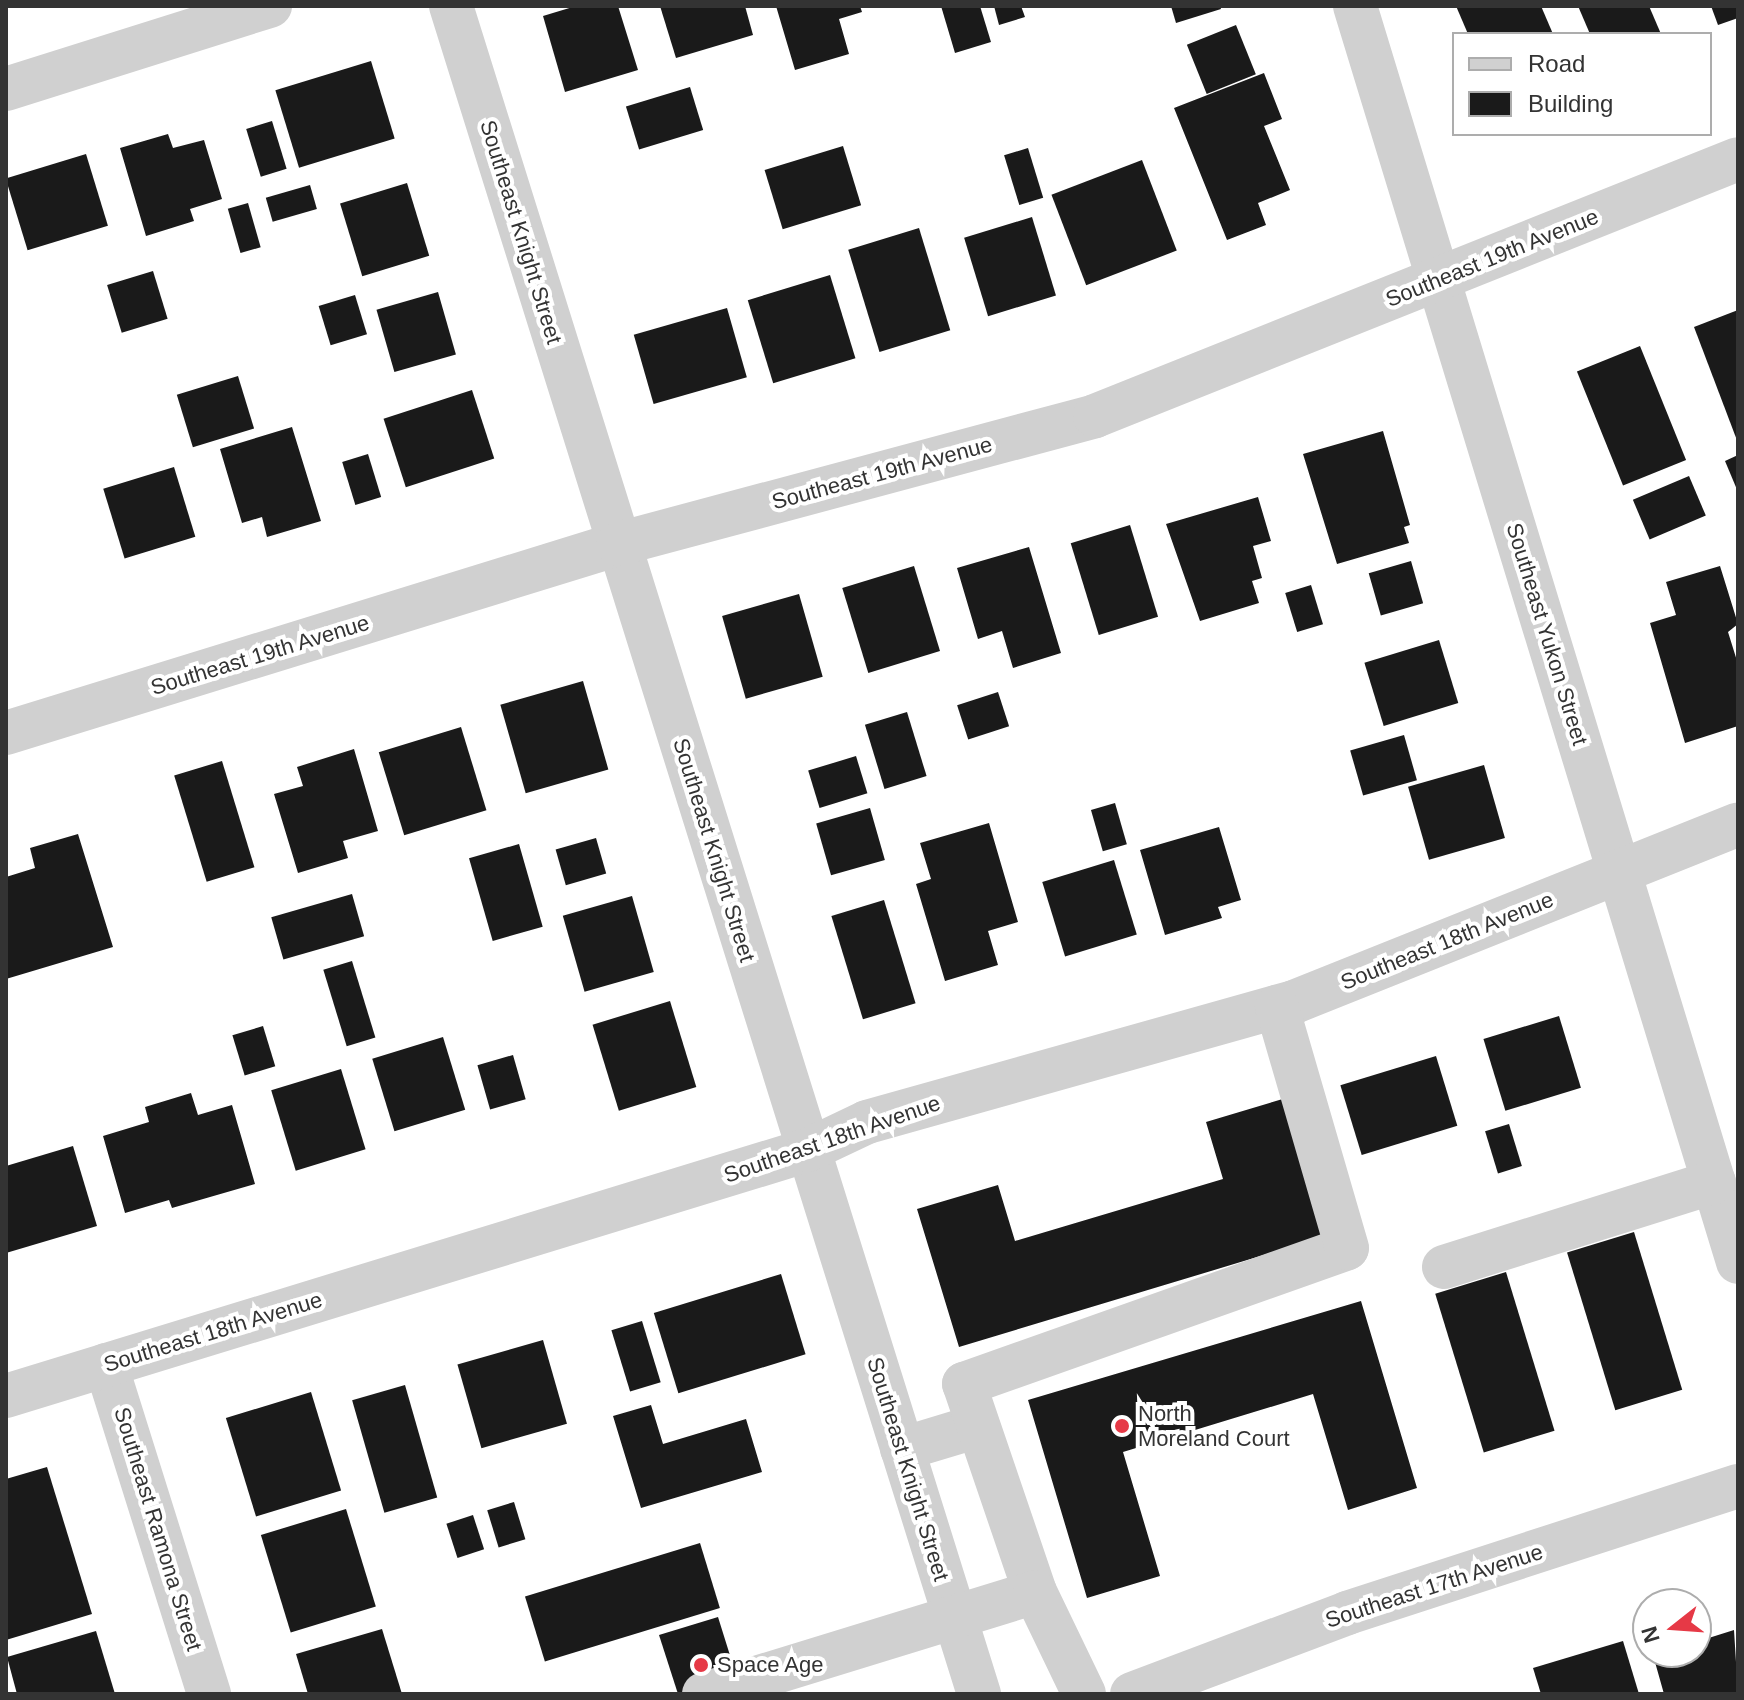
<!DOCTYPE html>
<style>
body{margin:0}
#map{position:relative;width:1744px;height:1700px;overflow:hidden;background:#fff;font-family:Arial,sans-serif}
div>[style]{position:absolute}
.building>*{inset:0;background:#1a1a1a;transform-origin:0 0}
.minor>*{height:44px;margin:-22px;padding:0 22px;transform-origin:22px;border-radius:22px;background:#d0d0d0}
.dots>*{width:22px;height:22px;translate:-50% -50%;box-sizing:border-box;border:4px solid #fff;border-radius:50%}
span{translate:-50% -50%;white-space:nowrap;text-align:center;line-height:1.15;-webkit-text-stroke:8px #fff;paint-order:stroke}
.street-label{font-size:22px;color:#333}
.poi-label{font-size:22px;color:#333}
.left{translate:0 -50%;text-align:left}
.frame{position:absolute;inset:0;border:8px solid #333;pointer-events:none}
.legend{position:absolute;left:1452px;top:32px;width:260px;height:104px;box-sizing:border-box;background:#fff;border:2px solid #adadad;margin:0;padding:10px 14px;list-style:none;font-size:24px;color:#333}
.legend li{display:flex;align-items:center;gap:16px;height:40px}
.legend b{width:40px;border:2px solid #adadad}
.north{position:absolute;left:1632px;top:1588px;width:80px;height:80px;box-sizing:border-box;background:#fff;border:2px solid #adadad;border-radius:50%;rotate:253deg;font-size:22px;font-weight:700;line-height:32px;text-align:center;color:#333}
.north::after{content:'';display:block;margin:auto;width:28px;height:36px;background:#e63946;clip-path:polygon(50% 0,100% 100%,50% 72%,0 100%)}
</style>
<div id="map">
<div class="building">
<div style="clip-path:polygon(576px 6px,618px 6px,638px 70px,565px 92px,543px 16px)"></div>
<div style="clip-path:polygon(660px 6px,745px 6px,753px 35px,676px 58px)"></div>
<div style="clip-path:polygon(776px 6px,860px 6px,862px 12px,839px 19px,849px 54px,795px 70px)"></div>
<div style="clip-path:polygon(941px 6px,980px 6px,991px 42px,955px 53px)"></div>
<div style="clip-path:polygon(994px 6px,1021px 6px,1025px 17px,999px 25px)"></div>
<div style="clip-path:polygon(1171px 6px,1220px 6px,1221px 9px,1176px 23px)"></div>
<div style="clip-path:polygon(1456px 6px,1541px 6px,1553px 34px,1468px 34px)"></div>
<div style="clip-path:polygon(1578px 6px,1649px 6px,1661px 34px,1590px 34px)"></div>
<div style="clip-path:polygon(1711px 6px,1738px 6px,1738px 18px,1718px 25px)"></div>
<div style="left:1236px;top:25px;width:53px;height:53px;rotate:68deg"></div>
<div style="left:371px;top:61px;width:81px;height:100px;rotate:73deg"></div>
<div style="clip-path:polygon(1264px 73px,1282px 119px,1264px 126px,1290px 190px,1258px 203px,1266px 225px,1227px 240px,1174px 108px)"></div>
<div style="left:690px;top:87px;width:45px;height:67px;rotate:73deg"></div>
<div style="left:272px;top:121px;width:50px;height:27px;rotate:73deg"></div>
<div style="clip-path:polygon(168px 134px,173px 148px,204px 140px,222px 199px,190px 209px,194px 221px,146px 236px,120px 148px)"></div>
<div style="left:843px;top:146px;width:62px;height:82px;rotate:73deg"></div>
<div style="left:1028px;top:148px;width:52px;height:25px;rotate:73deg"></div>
<div style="left:86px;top:154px;width:75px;height:84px;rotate:73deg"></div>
<div style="left:1142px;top:160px;width:97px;height:97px;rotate:69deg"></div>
<div style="left:407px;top:183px;width:76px;height:70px;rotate:73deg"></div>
<div style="left:310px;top:185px;width:25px;height:46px;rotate:74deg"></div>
<div style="left:248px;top:203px;width:46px;height:21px;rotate:74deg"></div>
<div style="left:1032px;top:217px;width:82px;height:71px;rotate:73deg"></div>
<div style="left:919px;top:228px;width:107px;height:74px;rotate:73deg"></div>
<div style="left:153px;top:271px;width:50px;height:48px;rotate:73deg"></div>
<div style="left:830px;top:275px;width:87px;height:86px;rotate:73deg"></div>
<div style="left:438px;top:292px;width:65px;height:64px;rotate:74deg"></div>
<div style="left:355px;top:295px;width:41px;height:38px;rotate:73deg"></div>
<div style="left:727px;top:308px;width:72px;height:97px;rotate:74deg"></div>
<div style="clip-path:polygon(1738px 310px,1738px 443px,1694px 327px)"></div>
<div style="left:1640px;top:346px;width:123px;height:68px;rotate:68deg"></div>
<div style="left:238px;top:376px;width:55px;height:64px;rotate:73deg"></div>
<div style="left:472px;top:390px;width:72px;height:93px;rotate:72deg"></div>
<div style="clip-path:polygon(292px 427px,321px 521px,267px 537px,262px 517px,242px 523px,220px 449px)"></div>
<div style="clip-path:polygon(1383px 431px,1410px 525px,1404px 527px,1409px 543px,1337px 564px,1303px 454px)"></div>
<div style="left:368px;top:454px;width:45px;height:27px;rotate:73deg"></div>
<div style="clip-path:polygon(1738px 455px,1738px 492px,1725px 461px)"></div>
<div style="left:174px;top:467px;width:73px;height:74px;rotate:73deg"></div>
<div style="left:1689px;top:476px;width:43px;height:61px;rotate:67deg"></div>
<div style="clip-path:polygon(1258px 497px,1271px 541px,1253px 546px,1262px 578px,1252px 581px,1259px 603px,1200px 621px,1166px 524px)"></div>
<div style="left:1130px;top:525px;width:96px;height:62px;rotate:73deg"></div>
<div style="clip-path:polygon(1029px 547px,1061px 653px,1013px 668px,1002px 631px,978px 639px,957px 568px)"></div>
<div style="left:1411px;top:561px;width:44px;height:44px;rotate:74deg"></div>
<div style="left:914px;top:566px;width:89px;height:75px;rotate:73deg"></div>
<div style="clip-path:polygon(1720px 566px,1738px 624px,1728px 632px,1738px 664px,1738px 726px,1685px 743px,1650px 623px,1676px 615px,1666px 582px)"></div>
<div style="left:1311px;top:585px;width:41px;height:27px;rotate:73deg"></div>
<div style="left:799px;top:594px;width:86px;height:80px;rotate:74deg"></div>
<div style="left:1439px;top:640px;width:66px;height:78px;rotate:73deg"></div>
<div style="left:583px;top:681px;width:92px;height:86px;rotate:74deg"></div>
<div style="left:998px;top:692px;width:36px;height:43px;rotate:72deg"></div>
<div style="left:907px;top:712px;width:67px;height:44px;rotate:73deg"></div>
<div style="left:461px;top:727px;width:87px;height:86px;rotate:73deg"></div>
<div style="left:1404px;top:735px;width:47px;height:56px;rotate:74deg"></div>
<div style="clip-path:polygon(354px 749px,378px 831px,343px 841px,348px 858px,298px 873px,274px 794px,303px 786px,297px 767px)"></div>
<div style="left:856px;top:756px;width:39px;height:50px;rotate:73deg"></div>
<div style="left:222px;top:761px;width:111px;height:50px;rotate:73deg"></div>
<div style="left:1484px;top:765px;width:76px;height:79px;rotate:74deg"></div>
<div style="left:1115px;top:803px;width:43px;height:25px;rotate:74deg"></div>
<div style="left:870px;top:808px;width:54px;height:56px;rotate:74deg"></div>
<div style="clip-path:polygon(989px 823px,1018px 922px,988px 931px,998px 965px,945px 981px,916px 884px,931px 879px,920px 843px)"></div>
<div style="clip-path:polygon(1219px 827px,1241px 900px,1218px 907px,1222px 918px,1165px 935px,1140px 850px)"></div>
<div style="clip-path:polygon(78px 834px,113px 947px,6px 979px,6px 877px,35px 868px,30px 848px)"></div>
<div style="left:596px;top:838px;width:37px;height:42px;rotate:74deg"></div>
<div style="left:519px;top:844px;width:86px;height:52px;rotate:74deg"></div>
<div style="left:1114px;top:860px;width:78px;height:75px;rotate:73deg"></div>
<div style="left:352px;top:894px;width:44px;height:84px;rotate:74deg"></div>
<div style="left:632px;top:896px;width:79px;height:72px;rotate:74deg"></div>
<div style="left:884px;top:900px;width:108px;height:55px;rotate:73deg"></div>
<div style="left:352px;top:961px;width:80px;height:30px;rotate:73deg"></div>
<div style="left:670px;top:1001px;width:90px;height:81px;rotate:73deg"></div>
<div style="left:1559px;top:1016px;width:75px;height:79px;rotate:73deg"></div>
<div style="left:263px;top:1026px;width:42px;height:32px;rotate:73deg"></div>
<div style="left:443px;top:1037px;width:76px;height:74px;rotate:73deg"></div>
<div style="left:513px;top:1055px;width:46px;height:37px;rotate:74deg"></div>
<div style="left:1436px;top:1056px;width:73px;height:100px;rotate:73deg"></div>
<div style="left:341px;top:1069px;width:84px;height:73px;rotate:73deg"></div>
<div style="clip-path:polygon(191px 1093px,198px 1115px,232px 1105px,255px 1184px,172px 1208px,169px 1200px,125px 1213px,103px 1136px,149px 1122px,145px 1107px)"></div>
<div style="clip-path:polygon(1286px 1098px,1327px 1236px,959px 1347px,917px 1209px,998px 1185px,1015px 1241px,1223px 1179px,1206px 1122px)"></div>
<div style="left:1509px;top:1124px;width:44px;height:25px;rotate:73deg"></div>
<div style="clip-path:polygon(73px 1146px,97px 1226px,6px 1253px,6px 1166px)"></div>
<div style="left:1634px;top:1232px;width:165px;height:70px;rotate:73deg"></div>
<div style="left:1506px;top:1272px;width:166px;height:74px;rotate:73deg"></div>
<div style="left:781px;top:1274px;width:84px;height:133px;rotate:73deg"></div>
<div style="clip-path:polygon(1361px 1301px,1417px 1488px,1348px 1510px,1313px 1394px,1123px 1452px,1160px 1576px,1087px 1598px,1028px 1400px)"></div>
<div style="left:642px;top:1321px;width:64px;height:32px;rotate:73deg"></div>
<div style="left:543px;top:1340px;width:87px;height:89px;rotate:74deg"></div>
<div style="left:405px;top:1385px;width:117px;height:55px;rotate:74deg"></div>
<div style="left:311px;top:1392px;width:103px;height:89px;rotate:73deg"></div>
<div style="clip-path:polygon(651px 1405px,663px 1444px,746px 1419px,762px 1472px,641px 1508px,613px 1416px)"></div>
<div style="clip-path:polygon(47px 1467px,92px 1614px,6px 1640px,6px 1479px)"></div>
<div style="left:514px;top:1502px;width:39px;height:28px;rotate:73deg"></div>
<div style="left:346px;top:1509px;width:102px;height:89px;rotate:73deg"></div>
<div style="left:473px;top:1515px;width:36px;height:28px;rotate:72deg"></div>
<div style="left:700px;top:1543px;width:68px;height:183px;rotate:73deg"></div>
<div style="clip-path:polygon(718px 1617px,742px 1694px,678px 1694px,659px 1635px)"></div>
<div style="clip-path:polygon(382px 1629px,402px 1694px,308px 1694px,296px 1654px)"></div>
<div style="clip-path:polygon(1734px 1630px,1738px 1694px,1664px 1694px,1653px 1655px,1696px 1652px,1696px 1642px)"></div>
<div style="clip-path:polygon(96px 1631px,115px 1694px,17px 1694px,7px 1657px)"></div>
<div style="clip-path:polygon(1623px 1641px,1639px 1694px,1541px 1694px,1533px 1668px)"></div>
</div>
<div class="minor">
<div style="left:451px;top:6px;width:1769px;rotate:72.63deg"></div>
<div style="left:1355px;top:6px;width:1313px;rotate:73.04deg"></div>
<div style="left:6px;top:89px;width:277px;rotate:-17.5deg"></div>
<div style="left:6px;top:733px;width:641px;rotate:-17.16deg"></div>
<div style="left:618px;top:544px;width:494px;rotate:-15deg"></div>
<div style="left:1095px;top:416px;width:692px;rotate:-21.79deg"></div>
<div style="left:1444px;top:1267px;width:283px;rotate:-17.5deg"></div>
<div style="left:106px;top:1365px;width:345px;rotate:72.6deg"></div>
<div style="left:6px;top:1396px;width:839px;rotate:-17.05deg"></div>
<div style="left:808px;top:1150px;width:65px;rotate:-25.4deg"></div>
<div style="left:867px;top:1122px;width:444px;rotate:-15.7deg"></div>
<div style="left:1294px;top:1002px;width:478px;rotate:-21.8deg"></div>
<div style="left:902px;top:1449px;width:79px;rotate:-16.8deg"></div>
<div style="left:1035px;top:1592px;width:220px;rotate:-108.8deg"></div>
<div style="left:964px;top:1384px;width:406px;rotate:-19.5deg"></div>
<div style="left:1347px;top:1248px;width:251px;rotate:-106.2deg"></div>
<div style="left:704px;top:1694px;width:346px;rotate:-17.1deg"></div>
<div style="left:1035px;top:1592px;width:113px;rotate:64.3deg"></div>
<div style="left:1132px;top:1694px;width:230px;rotate:-20.6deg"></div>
<div style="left:1347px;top:1613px;width:411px;rotate:-18deg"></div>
</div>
<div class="dots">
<div style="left:1122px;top:1426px;background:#e63946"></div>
<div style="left:701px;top:1665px;background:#e63946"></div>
</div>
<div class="street-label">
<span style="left:521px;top:232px;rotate:73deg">Southeast Knight Street</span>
<span style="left:1492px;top:258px;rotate:-22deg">Southeast 19th Avenue</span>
<span style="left:882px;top:473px;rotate:-15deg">Southeast 19th Avenue</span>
<span style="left:1547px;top:634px;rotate:73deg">Southeast Yukon Street</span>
<span style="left:260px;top:655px;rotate:-17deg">Southeast 19th Avenue</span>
<span style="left:714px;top:850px;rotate:73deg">Southeast Knight Street</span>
<span style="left:1447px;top:941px;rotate:-22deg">Southeast 18th Avenue</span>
<span style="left:832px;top:1139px;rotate:-19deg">Southeast 18th Avenue</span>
<span style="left:213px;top:1332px;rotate:-17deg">Southeast 18th Avenue</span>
<span style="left:908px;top:1469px;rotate:73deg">Southeast Knight Street</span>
<span style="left:158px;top:1529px;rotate:73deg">Southeast Ramona Street</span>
<span style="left:1434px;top:1586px;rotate:-18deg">Southeast 17th Avenue</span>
</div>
<div class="poi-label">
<span class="left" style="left:1138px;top:1426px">North<br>Moreland Court</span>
<span class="left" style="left:717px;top:1665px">Space Age</span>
</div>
<div class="frame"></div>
<ul class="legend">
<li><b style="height:10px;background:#d0d0d0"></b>Road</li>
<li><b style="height:22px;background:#1a1a1a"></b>Building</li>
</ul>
<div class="north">N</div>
</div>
